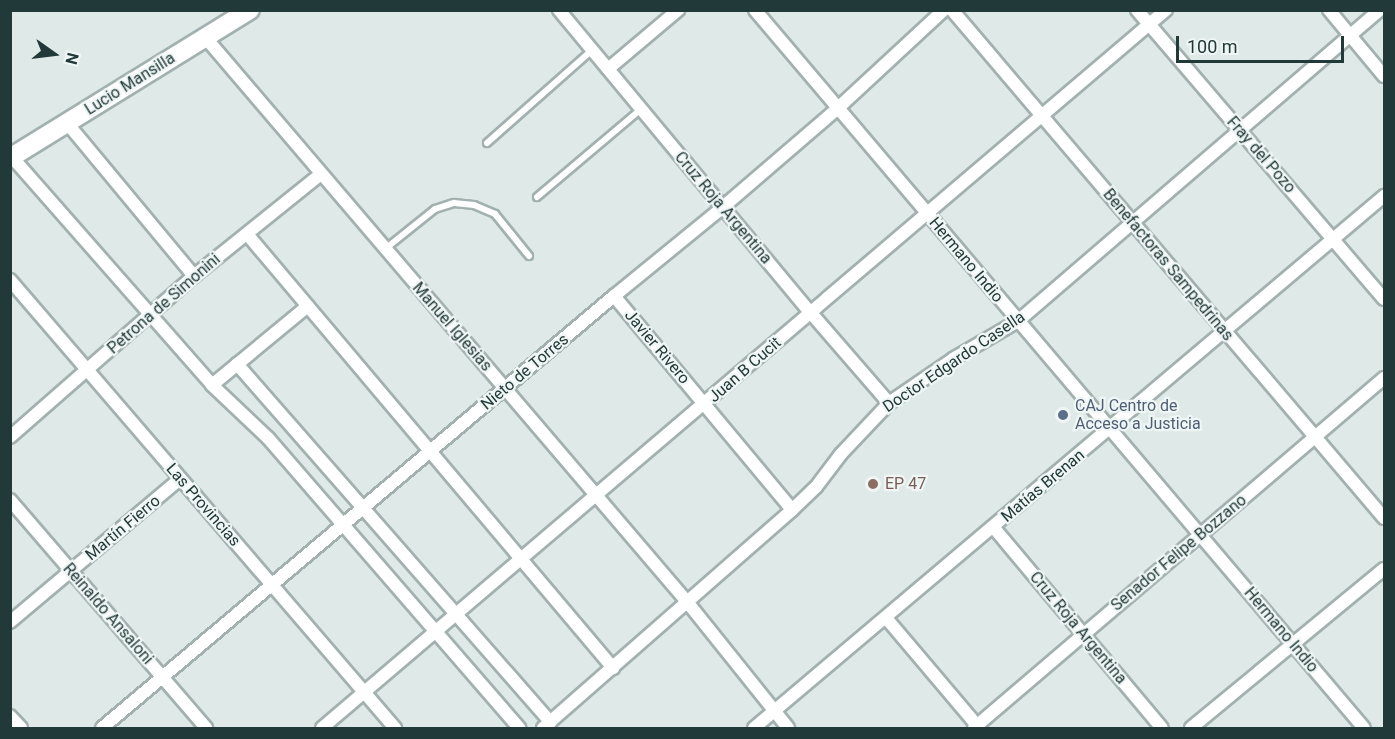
<!DOCTYPE html>
<meta charset="utf-8">
<style>
body{margin:0}
#map{position:relative;width:1395px;height:739px;overflow:hidden;background:#dfeae8;font-family:Roboto,sans-serif}
div>[style]{position:absolute}
.roads{filter:drop-shadow(2px 0 #a2b1b0) drop-shadow(-2px 0 #a2b1b0) drop-shadow(0 2px #a2b1b0) drop-shadow(0 -2px #a2b1b0)}
.service>*{height:6px;margin:-3px;padding:0 3px;transform-origin:3px;border-radius:3px;background:#fff}
.minor>*{height:12px;margin:-6px;padding:0 6px;transform-origin:6px;border-radius:6px;background:#fff}
.secondary>*{height:18px;margin:-9px;padding:0 9px;transform-origin:9px;border-radius:9px;background:#fff}
.dots>*{width:16px;height:16px;translate:-50% -50%;box-sizing:border-box;border:3px solid #eff6f5;border-radius:50%}
span{translate:-50% -50%;white-space:nowrap;text-align:center;line-height:1.15;-webkit-text-stroke:4.5px #eff6f5;paint-order:stroke}
.street-label{font-size:16px;color:#213938}
.service-label{font-size:16px;color:#4e5e75}
.left{translate:0 -50%;text-align:left}
.education-label{font-size:16px;color:#785e54}
.frame{position:absolute;inset:0;border:12px solid #213938;pointer-events:none}
.north{position:absolute;left:24px;top:24px;width:60px;height:60px;-webkit-text-stroke:4px #eff6f5;paint-order:stroke;rotate:104deg;font-size:16px;font-weight:700;line-height:24px;text-align:center;color:#213938}
.north::after{content:'';display:block;margin:auto;width:21px;height:27px;background:#213938;clip-path:polygon(50% 0,100% 100%,50% 72%,0 100%)}
.scale{position:absolute;left:1176px;top:36px;width:168px;height:27px;box-sizing:border-box;border:3px solid #213938;border-top:0;padding-left:8px;font-size:18px;line-height:21px;white-space:nowrap;color:#213938;-webkit-text-stroke:4px #eff6f5;paint-order:stroke}
</style>
<div id="map">
<div class="roads">
<div class="service">
<div style="left:487px;top:143px;width:140px;rotate:-41.5deg"></div>
<div style="left:537px;top:197px;width:136px;rotate:-40.2deg"></div>
<div style="left:385px;top:249px;width:64px;rotate:-38.7deg"></div>
<div style="left:435px;top:209px;width:20px;rotate:-18deg"></div>
<div style="left:454px;top:203px;width:20px;rotate:6deg"></div>
<div style="left:474px;top:205px;width:23px;rotate:23deg"></div>
<div style="left:495px;top:214px;width:54px;rotate:51deg"></div>
</div>
<div class="minor">
<div style="left:559px;top:10px;width:394px;rotate:50.3deg"></div>
<div style="left:811px;top:313px;width:119px;rotate:49.1deg"></div>
<div style="left:755px;top:10px;width:941px;rotate:49.7deg"></div>
<div style="left:952px;top:10px;width:667px;rotate:49.62deg"></div>
<div style="left:1137px;top:10px;width:380px;rotate:49.5deg"></div>
<div style="left:1329px;top:10px;width:86px;rotate:50.2deg"></div>
<div style="left:205px;top:37px;width:744px;rotate:49.52deg"></div>
<div style="left:688px;top:603px;width:160px;rotate:51.3deg"></div>
<div style="left:608px;top:69px;width:92px;rotate:-40.1deg"></div>
<div style="left:67px;top:123px;width:199px;rotate:50.3deg"></div>
<div style="left:12px;top:157px;width:303px;rotate:48.7deg"></div>
<div style="left:212px;top:385px;width:77px;rotate:43.4deg"></div>
<div style="left:268px;top:438px;width:384px;rotate:49.1deg"></div>
<div style="left:247px;top:234px;width:568px;rotate:49.86deg"></div>
<div style="left:10px;top:280px;width:591px;rotate:49.33deg"></div>
<div style="left:614px;top:296px;width:278px;rotate:50.2deg"></div>
<div style="left:237px;top:364px;width:476px;rotate:48.8deg"></div>
<div style="left:212px;top:385px;width:124px;rotate:-39.5deg"></div>
<div style="left:10px;top:437px;width:244px;rotate:-41.2deg"></div>
<div style="left:194px;top:276px;width:163px;rotate:-38.8deg"></div>
<div style="left:10px;top:500px;width:301px;rotate:49.3deg"></div>
<div style="left:994px;top:528px;width:261px;rotate:50deg"></div>
<div style="left:887px;top:619px;width:143px;rotate:49.8deg"></div>
<div style="left:10px;top:622px;width:222px;rotate:-40.1deg"></div>
<div style="left:10px;top:716px;width:16px;rotate:47deg"></div>
<div style="left:102px;top:728px;width:670px;rotate:-40.16deg"></div>
<div style="left:614px;top:296px;width:141px;rotate:-39.2deg"></div>
<div style="left:723px;top:207px;width:152px;rotate:-40.7deg"></div>
<div style="left:838px;top:108px;width:144px;rotate:-42.8deg"></div>
<div style="left:322px;top:728px;width:1108px;rotate:-40.39deg"></div>
<div style="left:543px;top:728px;width:331px;rotate:-41.2deg"></div>
<div style="left:792px;top:510px;width:33px;rotate:-44deg"></div>
<div style="left:816px;top:487px;width:41px;rotate:-52.9deg"></div>
<div style="left:841px;top:454px;width:70px;rotate:-46.7deg"></div>
<div style="left:889px;top:403px;width:78px;rotate:-34.5deg"></div>
<div style="left:953px;top:359px;width:75px;rotate:-30.3deg"></div>
<div style="left:1018px;top:321px;width:477px;rotate:-40.7deg"></div>
<div style="left:754px;top:728px;width:825px;rotate:-40.18deg"></div>
<div style="left:974px;top:728px;width:539px;rotate:-40.49deg"></div>
<div style="left:1191px;top:728px;width:250px;rotate:-39.5deg"></div>
</div>
<div class="secondary">
<div style="left:10px;top:158px;width:282px;rotate:-31.7deg"></div>
</div>
</div>
<div class="dots">
<div style="left:1063px;top:415px;background:#5c6f8a"></div>
<div style="left:873px;top:484px;background:#8d6e63"></div>
</div>
<div class="street-label">
<span style="left:130px;top:84px;rotate:-32deg">Lucio Mansilla</span>
<span style="left:1261px;top:155px;rotate:49deg">Fray del Pozo</span>
<span style="left:723px;top:208px;rotate:50deg">Cruz Roja Argentina</span>
<span style="left:966px;top:260px;rotate:50deg">Hermano Indio</span>
<span style="left:1168px;top:265px;rotate:50deg">Benefactoras Sampedrinas</span>
<span style="left:164px;top:304px;rotate:-41deg">Petrona de Simonini</span>
<span style="left:452px;top:327px;rotate:49deg">Manuel Iglesias</span>
<span style="left:657px;top:347px;rotate:50deg">Javier Rivero</span>
<span style="left:954px;top:362px;rotate:-34deg">Doctor Edgardo Casella</span>
<span style="left:745px;top:370px;rotate:-41deg">Juan B Cucit</span>
<span style="left:525px;top:372px;rotate:-40deg">Nieto de Torres</span>
<span style="left:1043px;top:486px;rotate:-40deg">Matías Brenan</span>
<span style="left:203px;top:505px;rotate:49deg">Las Provincias</span>
<span style="left:123px;top:528px;rotate:-40deg">Martín Fierro</span>
<span style="left:1179px;top:553px;rotate:-40deg">Senador Felipe Bozzano</span>
<span style="left:108px;top:614px;rotate:49deg">Reinaldo Ansaloni</span>
<span style="left:1078px;top:628px;rotate:50deg">Cruz Roja Argentina</span>
<span style="left:1281px;top:630px;rotate:50deg">Hermano Indio</span>
</div>
<div class="service-label">
<span class="left" style="left:1075px;top:415px">CAJ Centro de<br>Acceso a Justicia</span>
</div>
<div class="education-label">
<span class="left" style="left:885px;top:484px">EP 47</span>
</div>
<div class="frame"></div>
<div class="north">N</div>
<div class="scale">100 m</div>
</div>
